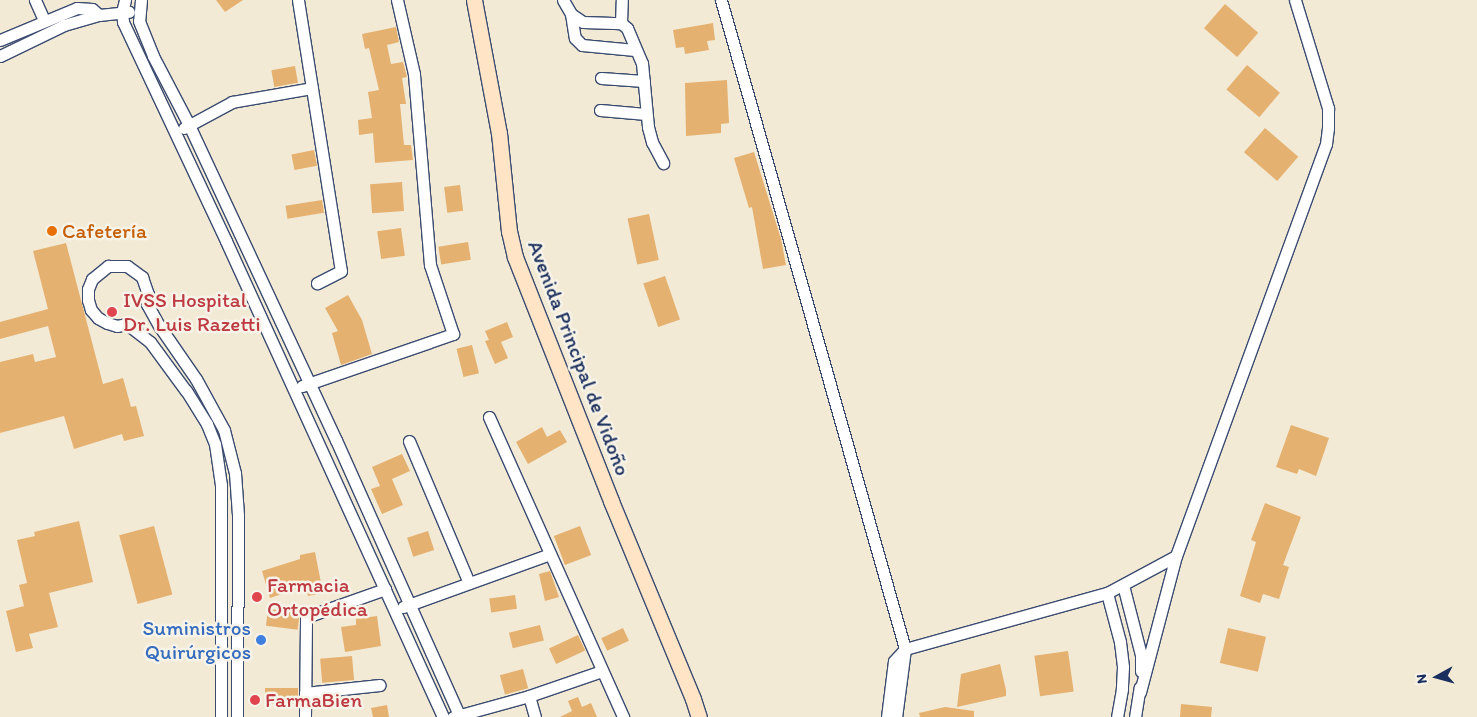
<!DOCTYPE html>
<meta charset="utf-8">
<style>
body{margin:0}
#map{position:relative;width:1477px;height:717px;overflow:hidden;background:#f2ead5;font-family:Itim,sans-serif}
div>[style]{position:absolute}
.building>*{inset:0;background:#e5b170;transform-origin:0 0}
.roads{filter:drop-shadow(1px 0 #3b4b70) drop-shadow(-1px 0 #3b4b70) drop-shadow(0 1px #3b4b70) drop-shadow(0 -1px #3b4b70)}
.street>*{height:11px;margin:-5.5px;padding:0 5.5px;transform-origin:5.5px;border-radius:5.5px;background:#fff}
.secondary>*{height:15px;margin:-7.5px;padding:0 7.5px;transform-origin:7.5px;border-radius:7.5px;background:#ffe4c6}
.dots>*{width:14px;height:14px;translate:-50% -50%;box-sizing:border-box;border:2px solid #f7f3e8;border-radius:50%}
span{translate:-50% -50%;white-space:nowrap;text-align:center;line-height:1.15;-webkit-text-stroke:5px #f7f3e8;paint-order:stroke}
.food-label{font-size:21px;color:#c56008}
.left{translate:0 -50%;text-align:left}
.health-label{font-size:21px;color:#be3a42}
.street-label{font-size:21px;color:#1b2f5e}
.shop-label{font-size:21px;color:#366cbe}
.right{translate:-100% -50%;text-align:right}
.north{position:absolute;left:1412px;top:652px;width:50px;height:50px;-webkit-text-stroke:4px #f7f3e8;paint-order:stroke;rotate:263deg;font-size:14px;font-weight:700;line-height:20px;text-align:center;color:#1b2f5e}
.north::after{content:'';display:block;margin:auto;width:18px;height:22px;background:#1b2f5e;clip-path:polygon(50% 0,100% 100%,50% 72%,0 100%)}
</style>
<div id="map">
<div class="building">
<div style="clip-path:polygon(216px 0,243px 0,225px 12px)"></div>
<div style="left:1225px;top:4px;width:44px;height:32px;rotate:41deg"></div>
<div style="clip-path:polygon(713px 23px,715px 40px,707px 41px,709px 50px,685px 54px,684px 47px,676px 48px,673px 30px)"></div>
<div style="clip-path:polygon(396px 27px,399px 42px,387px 45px,391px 64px,403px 62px,407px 77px,402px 78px,406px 104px,400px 104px,404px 145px,411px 145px,413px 160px,375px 163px,373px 133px,359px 135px,358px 120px,372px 118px,368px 92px,379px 90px,369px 48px,365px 49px,362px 34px)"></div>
<div style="left:1247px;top:65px;width:43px;height:32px;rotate:40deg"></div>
<div style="left:295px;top:66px;width:17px;height:24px;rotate:80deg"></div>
<div style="clip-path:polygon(727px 80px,729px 123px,721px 124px,721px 133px,686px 136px,685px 83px)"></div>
<div style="left:1265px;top:128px;width:44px;height:32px;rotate:41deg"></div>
<div style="left:314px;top:150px;width:16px;height:23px;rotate:79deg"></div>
<div style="clip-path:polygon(754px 152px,781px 239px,786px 265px,763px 269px,752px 207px,749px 208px,734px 158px)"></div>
<div style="left:402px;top:182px;width:29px;height:32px;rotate:86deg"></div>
<div style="left:460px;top:185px;width:26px;height:16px;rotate:83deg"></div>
<div style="left:322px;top:200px;width:13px;height:37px;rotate:81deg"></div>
<div style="left:649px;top:214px;width:47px;height:22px;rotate:78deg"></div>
<div style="left:401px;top:228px;width:28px;height:24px;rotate:82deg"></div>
<div style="left:468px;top:242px;width:18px;height:30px;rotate:81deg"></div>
<div style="clip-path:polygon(66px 243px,103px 384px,123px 378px,131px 407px,136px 406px,144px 436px,124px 441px,122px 434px,74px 449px,64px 416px,0 433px,0 362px,33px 354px,35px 362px,56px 357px,48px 326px,0 339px,0 322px,48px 309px,33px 251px)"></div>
<div style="left:665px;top:276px;width:46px;height:23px;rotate:71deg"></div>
<div style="clip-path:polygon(348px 295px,362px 320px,372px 354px,341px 365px,332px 333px,338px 331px,325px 308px)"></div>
<div style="clip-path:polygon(507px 322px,513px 337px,501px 342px,508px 358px,495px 364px,485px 341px,489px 340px,485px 331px)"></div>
<div style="left:472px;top:345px;width:29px;height:16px;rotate:76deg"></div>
<div style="clip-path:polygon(1291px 425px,1329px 438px,1316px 476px,1299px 469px,1297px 474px,1276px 467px)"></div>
<div style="clip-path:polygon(542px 427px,547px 437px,560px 430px,567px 442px,528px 464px,516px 442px)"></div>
<div style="clip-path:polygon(402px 454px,410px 471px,392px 479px,403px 505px,382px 514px,371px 489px,380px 486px,372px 467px)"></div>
<div style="clip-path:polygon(1265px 503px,1301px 517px,1283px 565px,1289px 567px,1279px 599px,1263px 594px,1260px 603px,1240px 596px,1256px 542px,1251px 540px)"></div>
<div style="clip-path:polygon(79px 521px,93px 582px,49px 593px,58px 627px,29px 634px,33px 648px,16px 652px,6px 611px,24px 606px,19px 585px,27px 583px,17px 540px,35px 536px,34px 532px)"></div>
<div style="left:154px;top:526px;width:71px;height:36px;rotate:75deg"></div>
<div style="left:580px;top:526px;width:31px;height:28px;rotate:69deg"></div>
<div style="left:428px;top:531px;width:20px;height:22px;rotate:72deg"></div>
<div style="clip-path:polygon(315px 552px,323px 593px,308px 596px,306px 586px,270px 598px,262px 571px,300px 559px,300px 555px)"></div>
<div style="clip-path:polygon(550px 571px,559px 597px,545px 601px,539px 574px)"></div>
<div style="left:515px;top:595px;width:14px;height:26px;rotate:82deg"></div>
<div style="left:268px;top:609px;width:32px;height:17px;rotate:7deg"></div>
<div style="clip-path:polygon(377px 616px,381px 646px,345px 652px,341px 627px,356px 625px,356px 619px)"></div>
<div style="left:540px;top:625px;width:16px;height:32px;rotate:76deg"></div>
<div style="left:623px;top:628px;width:14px;height:24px;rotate:65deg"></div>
<div style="left:1228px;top:628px;width:39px;height:36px;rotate:13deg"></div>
<div style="left:578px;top:635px;width:17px;height:32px;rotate:65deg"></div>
<div style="left:1068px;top:651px;width:41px;height:34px;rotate:82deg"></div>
<div style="left:352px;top:656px;width:24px;height:32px;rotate:85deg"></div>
<div style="clip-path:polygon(1000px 664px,1006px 690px,1006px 696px,957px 707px,961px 674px)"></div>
<div style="left:523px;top:669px;width:20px;height:24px;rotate:75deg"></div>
<div style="left:298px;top:688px;width:16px;height:33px;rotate:90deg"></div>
<div style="clip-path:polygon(578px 697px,582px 707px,591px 703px,597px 717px,560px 717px,572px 711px,568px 701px)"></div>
<div style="clip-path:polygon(1181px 704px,1212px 707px,1211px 717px,1180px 717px)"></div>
<div style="clip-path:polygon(387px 705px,389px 717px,373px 717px,371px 708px)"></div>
<div style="clip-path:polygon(945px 707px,974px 711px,974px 717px,920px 717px,919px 713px)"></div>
</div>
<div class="roads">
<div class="street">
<div style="left:35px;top:0;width:22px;rotate:66deg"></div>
<div style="left:125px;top:0;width:12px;rotate:104deg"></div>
<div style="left:122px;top:12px;width:10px;rotate:84deg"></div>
<div style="left:123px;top:22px;width:242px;rotate:64.8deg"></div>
<div style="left:226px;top:241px;width:523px;rotate:65.49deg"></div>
<div style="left:141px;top:0;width:21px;rotate:95deg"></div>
<div style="left:139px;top:21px;width:38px;rotate:68deg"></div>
<div style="left:153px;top:56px;width:78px;rotate:62.4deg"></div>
<div style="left:189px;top:125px;width:348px;rotate:65deg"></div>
<div style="left:336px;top:440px;width:303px;rotate:65.9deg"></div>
<div style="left:298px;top:0;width:274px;rotate:81deg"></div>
<div style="left:341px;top:271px;width:27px;rotate:153deg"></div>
<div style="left:563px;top:0;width:16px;rotate:60deg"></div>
<div style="left:571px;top:14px;width:14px;rotate:34deg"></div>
<div style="left:583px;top:22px;width:38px;rotate:2deg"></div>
<div style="left:621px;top:23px;width:8px;rotate:40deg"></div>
<div style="left:627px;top:28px;width:38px;rotate:67deg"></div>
<div style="left:642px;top:63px;width:64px;rotate:84.6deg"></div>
<div style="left:648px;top:127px;width:16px;rotate:75deg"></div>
<div style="left:652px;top:142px;width:24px;rotate:62deg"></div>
<div style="left:721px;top:0;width:675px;rotate:74.17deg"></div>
<div style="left:905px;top:649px;width:69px;rotate:97.5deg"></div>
<div style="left:571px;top:14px;width:24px;rotate:81deg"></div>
<div style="left:575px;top:38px;width:10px;rotate:45deg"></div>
<div style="left:582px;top:45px;width:53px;rotate:5.4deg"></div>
<div style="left:621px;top:23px;width:23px;rotate:-88deg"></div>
<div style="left:0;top:40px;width:83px;rotate:-22.6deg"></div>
<div style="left:77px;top:8px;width:15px;rotate:4deg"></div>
<div style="left:92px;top:9px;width:9px;rotate:41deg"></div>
<div style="left:0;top:56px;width:71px;rotate:-25.8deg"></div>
<div style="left:64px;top:25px;width:36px;rotate:-16deg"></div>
<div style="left:99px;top:15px;width:30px;rotate:-6deg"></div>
<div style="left:601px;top:78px;width:43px;rotate:4deg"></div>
<div style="left:600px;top:110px;width:46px;rotate:5deg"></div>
<div style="left:184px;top:128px;width:55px;rotate:-28.4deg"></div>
<div style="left:232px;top:102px;width:81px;rotate:-9.9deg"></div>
<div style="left:302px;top:386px;width:160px;rotate:-19deg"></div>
<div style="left:453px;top:334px;width:73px;rotate:-108.4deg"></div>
<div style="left:430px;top:265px;width:192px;rotate:-94.8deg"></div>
<div style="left:414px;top:74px;width:76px;rotate:-102.9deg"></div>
<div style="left:489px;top:417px;width:329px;rotate:65.9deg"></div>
<div style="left:409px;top:441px;width:154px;rotate:67.1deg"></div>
<div style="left:1123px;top:585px;width:72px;rotate:75.6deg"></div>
<div style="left:1141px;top:655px;width:16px;rotate:90deg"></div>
<div style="left:1107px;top:593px;width:51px;rotate:75.1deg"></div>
<div style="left:1120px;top:642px;width:25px;rotate:83deg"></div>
<div style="left:1123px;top:667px;width:22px;rotate:93deg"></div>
<div style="left:1122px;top:689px;width:28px;rotate:100deg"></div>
<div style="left:403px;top:607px;width:156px;rotate:-19.8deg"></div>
<div style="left:1140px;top:692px;width:141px;rotate:-75.2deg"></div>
<div style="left:1176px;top:556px;width:438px;rotate:-70deg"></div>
<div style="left:1326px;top:144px;width:16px;rotate:-83deg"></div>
<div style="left:1328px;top:128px;width:20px;rotate:-90deg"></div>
<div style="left:1328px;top:108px;width:113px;rotate:-107deg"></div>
<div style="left:305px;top:693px;width:75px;rotate:-6.1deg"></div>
<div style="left:529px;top:696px;width:22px;rotate:74deg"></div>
<div style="left:221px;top:717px;width:232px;rotate:-90deg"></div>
<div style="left:221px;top:485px;width:41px;rotate:-98.3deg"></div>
<div style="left:215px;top:444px;width:22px;rotate:-112deg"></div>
<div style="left:207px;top:424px;width:39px;rotate:-122deg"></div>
<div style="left:186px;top:391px;width:61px;rotate:-126.3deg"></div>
<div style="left:150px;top:342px;width:29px;rotate:-142deg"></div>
<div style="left:127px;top:324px;width:10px;rotate:169deg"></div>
<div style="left:117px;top:326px;width:10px;rotate:-163deg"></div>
<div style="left:107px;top:323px;width:10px;rotate:-151deg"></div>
<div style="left:98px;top:318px;width:11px;rotate:-131deg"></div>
<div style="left:91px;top:310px;width:10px;rotate:-107deg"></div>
<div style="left:88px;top:300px;width:11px;rotate:-90deg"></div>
<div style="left:88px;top:289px;width:11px;rotate:-68deg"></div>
<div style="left:92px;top:279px;width:21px;rotate:-39deg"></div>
<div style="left:108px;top:266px;width:19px"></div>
<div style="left:127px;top:266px;width:19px;rotate:36deg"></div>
<div style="left:142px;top:277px;width:18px;rotate:71deg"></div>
<div style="left:148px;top:294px;width:10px;rotate:96deg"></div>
<div style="left:147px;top:304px;width:26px;rotate:61deg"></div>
<div style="left:160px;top:327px;width:63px;rotate:55.3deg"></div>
<div style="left:196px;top:379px;width:58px;rotate:61.2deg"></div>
<div style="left:224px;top:430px;width:44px;rotate:75.7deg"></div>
<div style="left:235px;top:473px;width:42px;rotate:85.9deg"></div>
<div style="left:238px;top:515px;width:202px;rotate:90.3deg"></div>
<div style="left:305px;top:717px;width:100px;rotate:-89.4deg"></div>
<div style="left:306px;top:617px;width:84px;rotate:-19.5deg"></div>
<div style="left:453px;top:717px;width:79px;rotate:-15.4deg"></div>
<div style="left:529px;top:696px;width:77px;rotate:-18.9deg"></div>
<div style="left:887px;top:717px;width:56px;rotate:-82.9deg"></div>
<div style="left:894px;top:661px;width:16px;rotate:-47deg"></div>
<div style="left:905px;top:649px;width:210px;rotate:-15.5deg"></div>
<div style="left:1107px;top:593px;width:78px;rotate:-28.2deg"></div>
<div style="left:1135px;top:717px;width:30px;rotate:-81deg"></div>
</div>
<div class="secondary">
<div style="left:474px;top:0;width:135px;rotate:79.4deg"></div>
<div style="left:499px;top:133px;width:99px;rotate:84.2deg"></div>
<div style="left:509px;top:231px;width:27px;rotate:77deg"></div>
<div style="left:515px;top:257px;width:262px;rotate:68.5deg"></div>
<div style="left:611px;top:501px;width:214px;rotate:67.5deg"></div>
<div style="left:693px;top:699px;width:19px;rotate:72deg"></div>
</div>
</div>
<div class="dots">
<div style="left:52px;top:231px;background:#e8710a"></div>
<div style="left:112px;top:312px;background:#e0444e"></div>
<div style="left:257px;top:597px;background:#e0444e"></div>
<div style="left:261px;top:640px;background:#3f7fe0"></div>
<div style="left:255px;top:700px;background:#e0444e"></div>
</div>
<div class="food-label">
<span class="left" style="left:62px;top:231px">Cafetería</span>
</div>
<div class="health-label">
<span class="left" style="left:123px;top:312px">IVSS Hospital<br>Dr. Luis Razetti</span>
<span class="left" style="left:267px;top:597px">Farmacia<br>Ortopédica</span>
<span class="left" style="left:265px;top:700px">FarmaBien</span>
</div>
<div class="street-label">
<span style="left:579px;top:358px;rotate:69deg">Avenida Principal de Vidoño</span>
</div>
<div class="shop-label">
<span class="right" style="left:251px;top:640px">Suministros<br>Quirúrgicos</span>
</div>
<div class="north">N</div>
</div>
